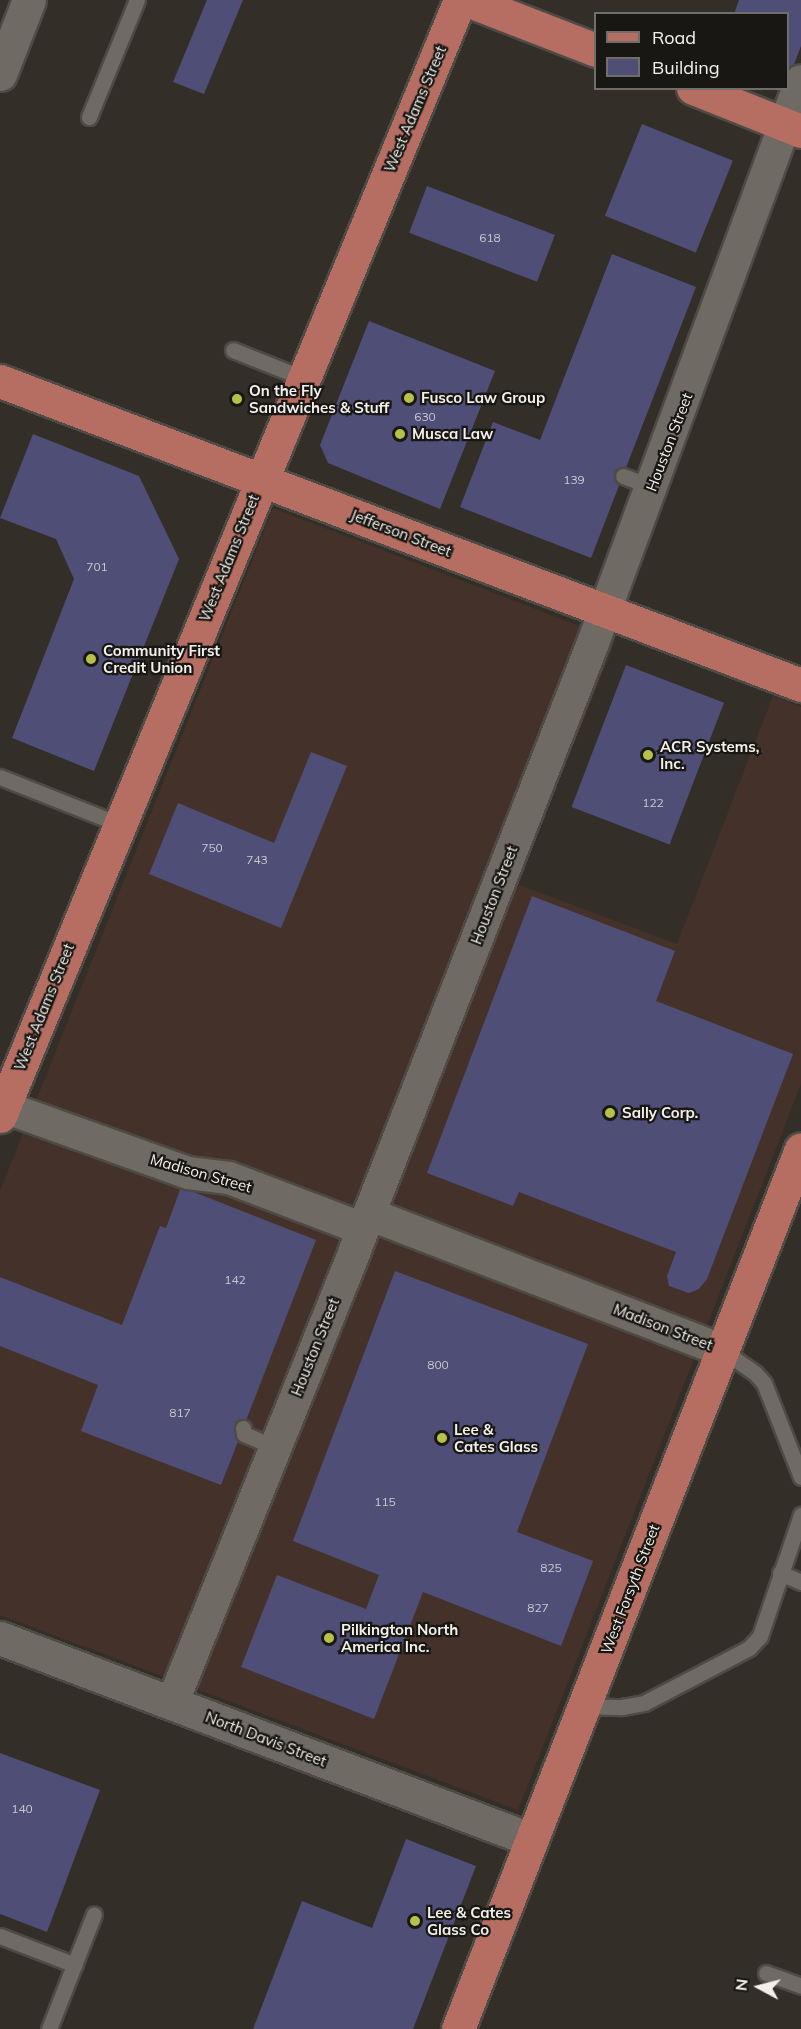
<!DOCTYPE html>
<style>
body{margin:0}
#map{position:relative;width:801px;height:2029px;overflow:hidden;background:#332e28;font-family:Mulish,sans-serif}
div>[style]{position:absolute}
.industrial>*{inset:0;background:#44322a}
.building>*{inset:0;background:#4f4e77;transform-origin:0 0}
.roads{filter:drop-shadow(2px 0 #4e4a45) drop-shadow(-2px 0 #4e4a45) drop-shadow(0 2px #4e4a45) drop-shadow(0 -2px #4e4a45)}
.service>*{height:15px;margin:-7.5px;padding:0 7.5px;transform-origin:7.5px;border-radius:7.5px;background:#6f6a63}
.minor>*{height:32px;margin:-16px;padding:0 16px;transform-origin:16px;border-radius:16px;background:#6f6a63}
.tertiary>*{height:33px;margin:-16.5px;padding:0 16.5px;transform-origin:16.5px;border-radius:16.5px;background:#6f6a63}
.primary>*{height:33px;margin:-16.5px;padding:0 16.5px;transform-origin:16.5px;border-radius:16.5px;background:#b56e61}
.dots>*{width:16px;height:16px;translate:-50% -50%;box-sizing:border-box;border:3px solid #191714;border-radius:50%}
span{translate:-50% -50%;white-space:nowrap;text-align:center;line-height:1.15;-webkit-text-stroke:4.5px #191714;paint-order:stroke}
.number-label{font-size:12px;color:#cac8ce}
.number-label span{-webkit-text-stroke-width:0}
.street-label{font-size:15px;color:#f3f0eb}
.poi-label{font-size:15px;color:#f3f0eb;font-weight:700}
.left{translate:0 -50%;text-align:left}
.legend{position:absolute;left:594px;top:12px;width:195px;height:78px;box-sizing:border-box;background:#191714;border:2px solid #706e6a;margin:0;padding:8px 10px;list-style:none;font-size:18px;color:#f3f0eb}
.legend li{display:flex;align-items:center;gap:12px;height:30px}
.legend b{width:30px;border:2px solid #706e6a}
.north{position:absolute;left:729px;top:1957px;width:60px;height:60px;-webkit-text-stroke:4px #191714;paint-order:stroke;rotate:277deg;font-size:16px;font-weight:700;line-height:24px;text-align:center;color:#f3f0eb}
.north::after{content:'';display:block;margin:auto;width:21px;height:27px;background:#f3f0eb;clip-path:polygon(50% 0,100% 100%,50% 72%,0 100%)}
</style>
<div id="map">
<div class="industrial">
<div style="clip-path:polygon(273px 508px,616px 640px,517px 884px,677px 944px,773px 696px,801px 707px,801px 1084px,518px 1810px,0 1615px,0 1191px)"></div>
</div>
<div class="building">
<div style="clip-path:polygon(207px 0,243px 0,204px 94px,173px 82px)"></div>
<div style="clip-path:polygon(739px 0,801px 0,801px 46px,788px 80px,788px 14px,734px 14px)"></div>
<div style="left:642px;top:124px;width:98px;height:99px;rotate:22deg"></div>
<div style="left:427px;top:186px;width:137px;height:50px;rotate:21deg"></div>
<div style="clip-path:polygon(612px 254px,696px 287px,591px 558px,460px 507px,493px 422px,540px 440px)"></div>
<div style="clip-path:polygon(369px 321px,495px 371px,440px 509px,328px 463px,320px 445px)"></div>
<div style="clip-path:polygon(33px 434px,139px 476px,179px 559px,94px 771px,12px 738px,74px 579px,56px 539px,0 518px)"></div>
<div style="left:626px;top:665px;width:105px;height:152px;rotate:21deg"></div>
<div style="clip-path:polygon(311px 752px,347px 766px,281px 928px,149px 874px,178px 803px,274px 843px)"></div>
<div style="clip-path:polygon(532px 896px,675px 951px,656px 1001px,793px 1054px,707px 1279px,699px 1289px,689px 1293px,669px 1286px,667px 1276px,676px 1252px,519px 1192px,513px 1206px,427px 1173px)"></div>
<div style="clip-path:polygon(181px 1187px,316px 1240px,221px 1485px,81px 1431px,98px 1385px,0 1346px,0 1277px,122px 1325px,160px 1226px,166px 1228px)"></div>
<div style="clip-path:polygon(395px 1271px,588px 1344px,517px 1532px,593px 1561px,561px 1646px,423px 1592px,374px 1719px,241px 1667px,277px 1575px,366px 1609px,379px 1575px,293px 1541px)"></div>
<div style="clip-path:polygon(0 1753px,100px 1790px,47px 1932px,0 1914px)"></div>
<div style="clip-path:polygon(406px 1839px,476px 1866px,413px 2029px,253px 2029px,302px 1901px,372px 1928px)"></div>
</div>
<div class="roads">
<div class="service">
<div style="left:89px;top:117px;width:126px;rotate:-67.7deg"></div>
<div style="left:233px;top:350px;width:75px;rotate:21.8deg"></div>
<div style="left:623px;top:476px;width:31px;rotate:21deg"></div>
<div style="left:0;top:777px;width:128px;rotate:21.6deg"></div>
<div style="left:722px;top:1350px;width:40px;rotate:34.9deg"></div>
<div style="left:755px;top:1373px;width:13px;rotate:48deg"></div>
<div style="left:764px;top:1383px;width:101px;rotate:68.5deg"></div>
<div style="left:243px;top:1428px;width:6px;rotate:81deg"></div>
<div style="left:244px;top:1434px;width:34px;rotate:23deg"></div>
<div style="left:780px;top:1573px;width:23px;rotate:23deg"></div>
<div style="left:584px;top:1706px;width:38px;rotate:2deg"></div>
<div style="left:622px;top:1707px;width:22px;rotate:-10deg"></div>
<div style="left:644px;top:1703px;width:119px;rotate:-27.6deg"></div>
<div style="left:749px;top:1648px;width:16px;rotate:-47deg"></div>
<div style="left:760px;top:1636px;width:128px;rotate:-71.3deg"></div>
<div style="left:0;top:1936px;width:80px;rotate:21.1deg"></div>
<div style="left:766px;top:1973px;width:37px;rotate:20deg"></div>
<div style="left:49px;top:2029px;width:123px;rotate:-68.6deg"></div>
</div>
<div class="minor">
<div style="left:4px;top:1107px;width:195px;rotate:19.7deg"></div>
<div style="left:188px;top:1173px;width:41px;rotate:7deg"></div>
<div style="left:229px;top:1178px;width:143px;rotate:20.8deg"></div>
<div style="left:369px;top:1214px;width:378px;rotate:21.1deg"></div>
<div style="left:172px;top:1704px;width:489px;rotate:-68deg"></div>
<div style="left:355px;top:1250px;width:652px;rotate:-68.59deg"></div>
<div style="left:593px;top:643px;width:599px;rotate:-69.69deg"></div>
</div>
<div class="tertiary">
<div style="left:0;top:74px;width:79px;rotate:-68.6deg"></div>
<div style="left:0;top:1638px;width:569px;rotate:20.79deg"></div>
</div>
<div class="primary">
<div style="left:467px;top:0;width:138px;rotate:21.2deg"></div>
<div style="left:693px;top:88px;width:116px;rotate:21.7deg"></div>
<div style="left:0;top:381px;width:857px;rotate:20.78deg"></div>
<div style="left:0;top:1116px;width:1207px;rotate:-67.6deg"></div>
<div style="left:458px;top:2029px;width:944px;rotate:-68.71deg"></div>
</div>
</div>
<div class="dots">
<div style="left:409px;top:398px;background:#b7c148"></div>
<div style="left:237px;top:399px;background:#b7c148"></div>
<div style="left:400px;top:434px;background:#b7c148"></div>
<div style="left:91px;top:659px;background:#b7c148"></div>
<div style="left:648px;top:755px;background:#b7c148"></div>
<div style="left:610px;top:1113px;background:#b7c148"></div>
<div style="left:442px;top:1438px;background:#b7c148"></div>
<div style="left:329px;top:1638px;background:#b7c148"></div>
<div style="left:415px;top:1921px;background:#b7c148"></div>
</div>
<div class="number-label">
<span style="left:490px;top:238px">618</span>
<span style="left:425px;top:417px">630</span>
<span style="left:574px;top:480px">139</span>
<span style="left:97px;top:567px">701</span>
<span style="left:653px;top:803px">122</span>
<span style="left:212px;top:848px">750</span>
<span style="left:257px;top:860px">743</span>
<span style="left:235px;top:1280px">142</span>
<span style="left:438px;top:1365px">800</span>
<span style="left:180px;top:1413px">817</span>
<span style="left:385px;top:1502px">115</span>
<span style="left:551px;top:1568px">825</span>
<span style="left:538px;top:1608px">827</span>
<span style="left:22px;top:1809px">140</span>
</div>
<div class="street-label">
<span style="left:415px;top:109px;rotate:-67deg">West Adams Street</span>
<span style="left:669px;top:442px;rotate:-69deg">Houston Street</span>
<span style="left:401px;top:533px;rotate:21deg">Jefferson Street</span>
<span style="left:229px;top:558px;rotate:-68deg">West Adams Street</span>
<span style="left:494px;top:895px;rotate:-69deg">Houston Street</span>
<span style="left:44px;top:1007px;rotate:-68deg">West Adams Street</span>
<span style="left:201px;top:1173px;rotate:16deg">Madison Street</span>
<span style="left:663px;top:1327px;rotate:21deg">Madison Street</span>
<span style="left:315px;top:1347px;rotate:-68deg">Houston Street</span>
<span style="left:630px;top:1589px;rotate:-69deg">West Forsyth Street</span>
<span style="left:266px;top:1739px;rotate:21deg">North Davis Street</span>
</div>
<div class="poi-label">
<span class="left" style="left:249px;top:399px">On the Fly<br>Sandwiches &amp; Stuff</span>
<span class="left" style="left:421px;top:398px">Fusco Law Group</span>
<span class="left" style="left:412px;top:434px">Musca Law</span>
<span class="left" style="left:103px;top:659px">Community First<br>Credit Union</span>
<span class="left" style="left:660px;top:755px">ACR Systems,<br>Inc.</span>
<span class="left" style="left:622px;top:1113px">Sally Corp.</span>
<span class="left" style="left:454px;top:1438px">Lee &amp;<br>Cates Glass</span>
<span class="left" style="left:341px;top:1638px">Pilkington North<br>America Inc.</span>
<span class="left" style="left:427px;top:1921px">Lee &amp; Cates<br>Glass Co</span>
</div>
<ul class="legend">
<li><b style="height:8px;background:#b56e61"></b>Road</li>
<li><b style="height:16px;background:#4f4e77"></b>Building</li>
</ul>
<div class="north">N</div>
</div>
